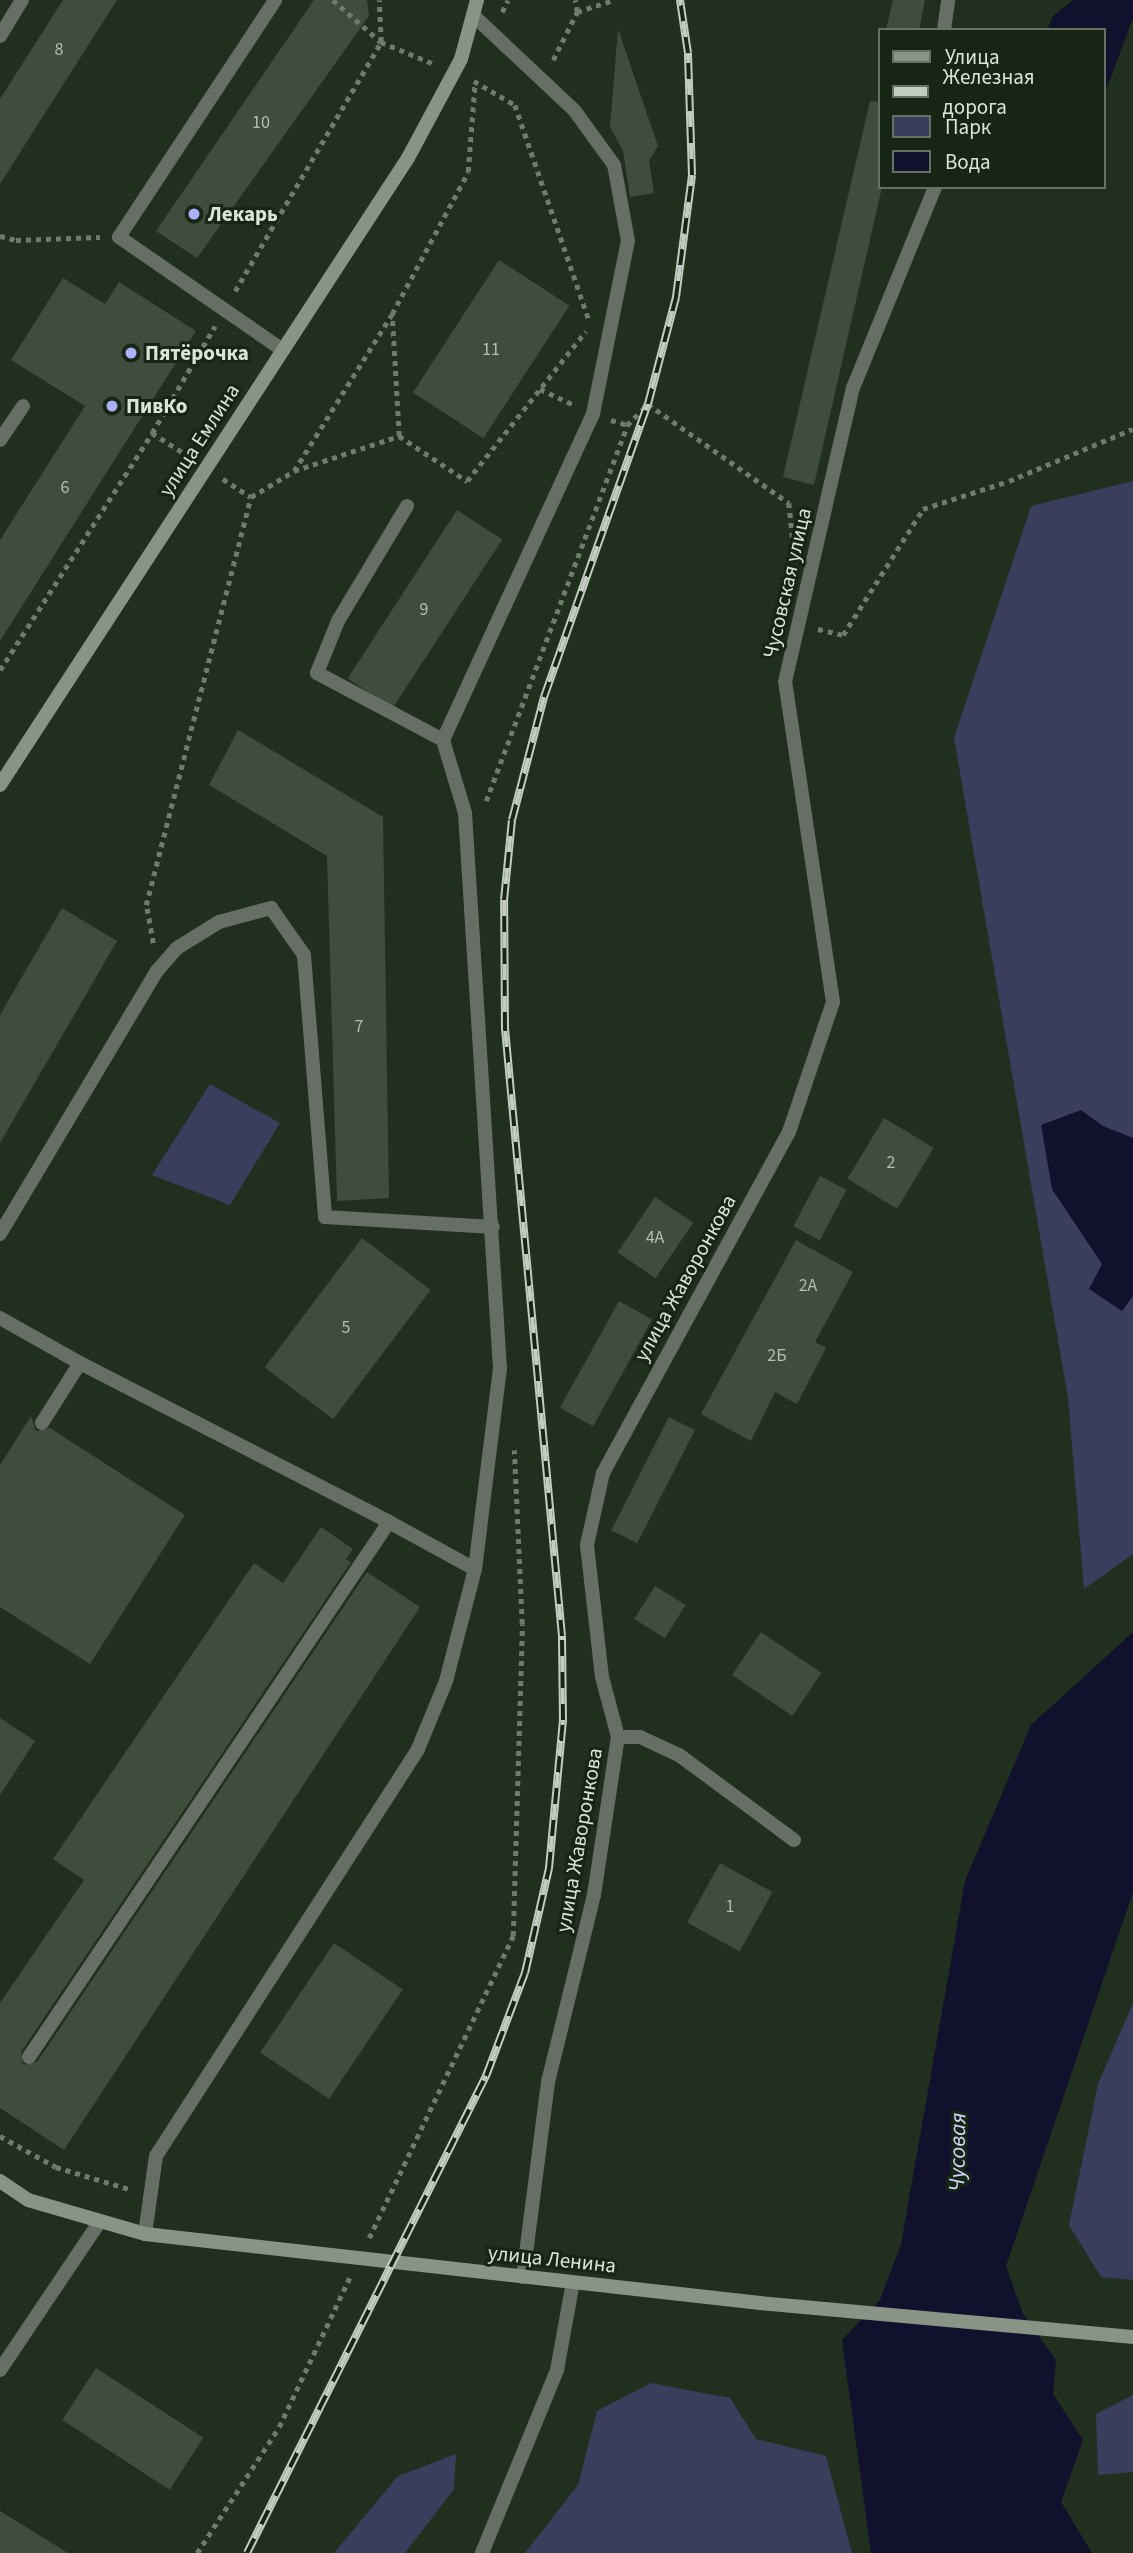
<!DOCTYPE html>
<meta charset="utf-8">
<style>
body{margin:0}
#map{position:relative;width:1133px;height:2553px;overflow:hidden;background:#212f1f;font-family:"Source Sans 3",sans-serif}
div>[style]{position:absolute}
.green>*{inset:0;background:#3b3d5d}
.water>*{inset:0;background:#11102d}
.building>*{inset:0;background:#3e4d3c;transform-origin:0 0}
.path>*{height:4.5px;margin-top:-2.25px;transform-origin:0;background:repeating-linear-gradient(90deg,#6f7b6d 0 5px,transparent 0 10px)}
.lane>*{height:14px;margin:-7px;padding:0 7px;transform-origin:7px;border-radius:7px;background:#666e65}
.street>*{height:14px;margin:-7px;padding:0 7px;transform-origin:7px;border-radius:7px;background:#666e65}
.secondary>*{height:14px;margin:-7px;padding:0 7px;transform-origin:7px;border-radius:7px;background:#889486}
.rail>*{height:8px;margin-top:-4px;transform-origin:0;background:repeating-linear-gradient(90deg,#172515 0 16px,#c2ccc0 0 32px);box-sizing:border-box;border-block:2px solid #c2ccc0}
.dots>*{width:19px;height:19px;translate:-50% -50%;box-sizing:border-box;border:4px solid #172515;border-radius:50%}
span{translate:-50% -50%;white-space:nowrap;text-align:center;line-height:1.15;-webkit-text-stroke:6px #172515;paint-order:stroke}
.number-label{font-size:18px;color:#b4beb2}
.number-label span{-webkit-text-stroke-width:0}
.poi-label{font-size:21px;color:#dbe4d9;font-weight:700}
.left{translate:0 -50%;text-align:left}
.street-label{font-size:21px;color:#dbe4d9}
.water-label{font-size:23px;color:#d1d5fb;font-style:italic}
.legend{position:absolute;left:878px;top:28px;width:228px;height:161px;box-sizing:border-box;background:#172515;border:2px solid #657163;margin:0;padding:9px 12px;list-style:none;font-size:21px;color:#dbe4d9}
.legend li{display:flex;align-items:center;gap:14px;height:35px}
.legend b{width:35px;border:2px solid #657163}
</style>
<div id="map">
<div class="green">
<div style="clip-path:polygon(1133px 481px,1133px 1554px,1084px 1589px,1068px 1398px,954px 738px,1031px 506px)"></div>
<div style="clip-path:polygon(210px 1084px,280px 1123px,230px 1205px,152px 1175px)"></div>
<div style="clip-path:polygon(1133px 2003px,1133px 2280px,1101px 2277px,1069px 2225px,1098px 2084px)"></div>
<div style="clip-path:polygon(651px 2383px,730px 2398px,756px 2439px,826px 2456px,852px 2553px,525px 2553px,578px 2485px,597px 2411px)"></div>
<div style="clip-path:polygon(1133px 2395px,1133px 2472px,1098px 2475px,1096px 2414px)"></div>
<div style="clip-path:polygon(456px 2454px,454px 2489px,405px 2553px,334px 2553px,398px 2476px)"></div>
</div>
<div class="water">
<div style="clip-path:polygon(1073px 0,1133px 0,1133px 18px,1103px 98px,1103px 30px,1047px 30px,1053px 16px)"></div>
<div style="clip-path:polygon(1081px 1110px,1103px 1126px,1133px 1138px,1133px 1296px,1122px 1311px,1089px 1289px,1102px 1264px,1052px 1189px,1041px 1125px)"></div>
<div style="clip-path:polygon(1133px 1632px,1133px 1892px,1006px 2266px,1023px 2314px,1056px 2360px,1053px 2394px,1083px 2440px,1061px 2502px,1092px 2553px,871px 2553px,842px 2340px,880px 2300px,901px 2244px,965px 1881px,1031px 1725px)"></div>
</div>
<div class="building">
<div style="clip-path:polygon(63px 0,117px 0,0 184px,0 99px)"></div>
<div style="clip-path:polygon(314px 0,367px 0,369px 16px,197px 258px,156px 231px)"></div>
<div style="clip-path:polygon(893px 0,925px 0,919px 30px,886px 30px)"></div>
<div style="clip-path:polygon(618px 29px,658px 146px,649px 161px,654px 193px,630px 197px,623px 151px,610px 127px)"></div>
<div style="clip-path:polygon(870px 101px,879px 102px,882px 187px,814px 485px,783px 477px)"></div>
<div style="left:499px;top:260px;width:84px;height:158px;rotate:33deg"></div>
<div style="clip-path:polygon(63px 278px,105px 304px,119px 282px,196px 331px,0 641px,0 540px,85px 406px,11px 360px)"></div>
<div style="left:457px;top:510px;width:54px;height:201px;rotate:33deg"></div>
<div style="clip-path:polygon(238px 730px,383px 817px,389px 1198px,337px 1201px,327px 856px,209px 785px)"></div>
<div style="clip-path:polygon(62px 908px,117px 941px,0 1143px,0 1015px)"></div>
<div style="left:884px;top:1118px;width:58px;height:71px;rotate:31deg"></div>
<div style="left:820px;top:1176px;width:30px;height:57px;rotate:28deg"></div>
<div style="left:655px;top:1197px;width:46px;height:67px;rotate:34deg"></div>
<div style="left:362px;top:1238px;width:86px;height:162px;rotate:37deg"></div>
<div style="clip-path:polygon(796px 1240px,853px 1272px,815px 1342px,826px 1348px,797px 1404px,775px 1392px,751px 1441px,701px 1414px)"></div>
<div style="left:619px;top:1301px;width:38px;height:122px;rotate:29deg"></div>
<div style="clip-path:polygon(31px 1416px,36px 1431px,50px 1428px,185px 1515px,90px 1664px,0 1607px,0 1465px)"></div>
<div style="left:669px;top:1417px;width:29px;height:127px;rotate:27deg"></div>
<div style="clip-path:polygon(321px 1527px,353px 1549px,346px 1559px,351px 1562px,21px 2052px,23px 2065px,37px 2062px,367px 1572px,420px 1607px,64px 2150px,0 2108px,0 2003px,84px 1880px,53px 1859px,254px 1563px,283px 1583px)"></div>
<div style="left:655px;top:1586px;width:36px;height:39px;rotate:32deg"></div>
<div style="left:761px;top:1632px;width:73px;height:52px;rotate:34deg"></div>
<div style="clip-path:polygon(0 1718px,35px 1741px,0 1795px)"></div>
<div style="left:720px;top:1863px;width:60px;height:68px;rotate:29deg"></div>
<div style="left:334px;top:1943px;width:83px;height:132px;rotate:34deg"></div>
<div style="left:96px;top:2368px;width:128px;height:62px;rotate:33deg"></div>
<div style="clip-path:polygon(0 2511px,68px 2553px,0 2553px)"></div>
</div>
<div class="path">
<div style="left:333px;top:0;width:64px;rotate:41.2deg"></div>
<div style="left:381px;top:42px;width:57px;rotate:22.5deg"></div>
<div style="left:502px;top:12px;width:13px;rotate:-63deg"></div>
<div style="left:577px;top:12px;width:39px;rotate:-18deg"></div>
<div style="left:553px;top:60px;width:54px;rotate:-63.4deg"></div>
<div style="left:577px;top:12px;width:12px;rotate:-99deg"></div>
<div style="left:474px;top:81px;width:48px;rotate:30.3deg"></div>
<div style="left:515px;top:105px;width:227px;rotate:71deg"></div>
<div style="left:0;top:236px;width:16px;rotate:14deg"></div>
<div style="left:16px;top:240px;width:84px;rotate:-2deg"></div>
<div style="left:235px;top:291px;width:289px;rotate:-59.6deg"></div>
<div style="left:381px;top:42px;width:42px;rotate:-92.7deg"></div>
<div style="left:540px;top:389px;width:38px;rotate:25deg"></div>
<div style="left:611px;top:420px;width:17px;rotate:17deg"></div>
<div style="left:627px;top:425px;width:30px;rotate:-45deg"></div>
<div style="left:648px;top:404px;width:172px;rotate:35.1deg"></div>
<div style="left:789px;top:503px;width:38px;rotate:84deg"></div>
<div style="left:152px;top:433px;width:45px;rotate:32.3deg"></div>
<div style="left:399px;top:436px;width:122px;rotate:-93.3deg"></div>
<div style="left:392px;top:314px;width:161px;rotate:-61.8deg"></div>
<div style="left:468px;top:172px;width:90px;rotate:-85.6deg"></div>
<div style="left:294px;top:471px;width:111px;rotate:-18.4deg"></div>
<div style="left:399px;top:436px;width:82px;rotate:33.5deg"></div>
<div style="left:467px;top:481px;width:191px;rotate:-51.6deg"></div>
<div style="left:223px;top:479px;width:33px;rotate:33deg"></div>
<div style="left:818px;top:629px;width:26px;rotate:13deg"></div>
<div style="left:843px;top:635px;width:149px;rotate:-57.6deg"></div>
<div style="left:923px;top:509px;width:90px;rotate:-18deg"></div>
<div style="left:1009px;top:481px;width:134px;rotate:-22.8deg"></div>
<div style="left:0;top:670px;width:282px;rotate:-57.3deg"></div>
<div style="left:152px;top:433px;width:124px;rotate:-59.5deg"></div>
<div style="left:486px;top:801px;width:402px;rotate:-69.4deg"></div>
<div style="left:153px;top:943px;width:39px;rotate:-100deg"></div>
<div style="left:146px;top:905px;width:421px;rotate:-75.6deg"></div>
<div style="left:251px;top:497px;width:50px;rotate:-31.2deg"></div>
<div style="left:294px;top:471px;width:185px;rotate:-58deg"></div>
<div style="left:0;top:2136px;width:64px;rotate:29deg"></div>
<div style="left:56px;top:2167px;width:76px;rotate:16.8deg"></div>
<div style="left:369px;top:2238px;width:335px;rotate:-64.5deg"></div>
<div style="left:513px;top:1936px;width:312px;rotate:-88.3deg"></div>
<div style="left:522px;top:1624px;width:174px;rotate:-92.6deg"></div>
<div style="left:197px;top:2553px;width:150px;rotate:-56.9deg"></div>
<div style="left:279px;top:2427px;width:166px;rotate:-64.7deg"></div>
</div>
<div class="lane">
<div style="left:0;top:36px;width:42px;rotate:-58.6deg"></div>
<div style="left:119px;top:237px;width:284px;rotate:-56.6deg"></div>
<div style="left:0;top:440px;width:41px;rotate:-55.9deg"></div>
<div style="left:407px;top:506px;width:134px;rotate:121deg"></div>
<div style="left:338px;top:621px;width:56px;rotate:112deg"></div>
<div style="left:317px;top:673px;width:143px;rotate:28deg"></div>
<div style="left:0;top:1234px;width:306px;rotate:-59.2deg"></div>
<div style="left:157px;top:971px;width:30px;rotate:-49deg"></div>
<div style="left:177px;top:948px;width:49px;rotate:-31.8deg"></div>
<div style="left:219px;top:922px;width:54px;rotate:-15.1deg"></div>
<div style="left:271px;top:908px;width:57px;rotate:54.9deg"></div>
<div style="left:304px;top:955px;width:263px;rotate:85.4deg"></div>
<div style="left:325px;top:1217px;width:168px;rotate:3.4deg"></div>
<div style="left:0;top:1318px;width:92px;rotate:29.4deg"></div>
<div style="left:80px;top:1363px;width:348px;rotate:27.2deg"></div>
<div style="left:42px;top:1423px;width:71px;rotate:-57.7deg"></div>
<div style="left:29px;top:2057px;width:645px;rotate:-56.06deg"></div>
<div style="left:389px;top:1522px;width:98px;rotate:28.7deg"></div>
</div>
<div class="street">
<div style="left:944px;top:30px;width:30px;rotate:-82deg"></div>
<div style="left:119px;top:237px;width:199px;rotate:34.6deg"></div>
<div style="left:618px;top:1737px;width:22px"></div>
<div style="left:640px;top:1737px;width:43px;rotate:24.8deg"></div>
<div style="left:679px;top:1755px;width:143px;rotate:36.5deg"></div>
<div style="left:145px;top:2234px;width:79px;rotate:-82deg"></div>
<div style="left:156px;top:2156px;width:484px;rotate:-57.2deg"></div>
<div style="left:418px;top:1749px;width:74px;rotate:-67.6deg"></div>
<div style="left:446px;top:1681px;width:116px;rotate:-75.5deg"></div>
<div style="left:475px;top:1569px;width:202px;rotate:-82.9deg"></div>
<div style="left:500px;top:1369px;width:557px;rotate:-93.6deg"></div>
<div style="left:465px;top:813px;width:76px;rotate:-106.8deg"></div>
<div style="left:443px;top:740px;width:359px;rotate:-65.3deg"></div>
<div style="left:593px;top:414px;width:177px;rotate:-78.6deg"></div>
<div style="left:628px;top:241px;width:77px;rotate:-100.4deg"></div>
<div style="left:614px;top:165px;width:68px;rotate:-126deg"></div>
<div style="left:574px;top:110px;width:137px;rotate:-136.8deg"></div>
<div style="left:523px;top:2277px;width:197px;rotate:-82.7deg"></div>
<div style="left:548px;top:2082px;width:193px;rotate:-76.2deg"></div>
<div style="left:594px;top:1895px;width:160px;rotate:-81.4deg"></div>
<div style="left:618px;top:1737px;width:62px;rotate:-104.9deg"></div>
<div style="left:602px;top:1677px;width:133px;rotate:-96.5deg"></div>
<div style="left:587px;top:1545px;width:74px;rotate:-77.5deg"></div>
<div style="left:603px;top:1473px;width:388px;rotate:-61.4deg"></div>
<div style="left:789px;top:1132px;width:137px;rotate:-71.3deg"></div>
<div style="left:833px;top:1002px;width:324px;rotate:-98.5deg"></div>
<div style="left:785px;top:682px;width:302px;rotate:-77deg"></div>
<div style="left:853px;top:388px;width:217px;rotate:-67.8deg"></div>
<div style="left:0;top:2370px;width:179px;rotate:-56.1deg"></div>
<div style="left:482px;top:2553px;width:198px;rotate:-67.7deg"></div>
<div style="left:557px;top:2370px;width:89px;rotate:-79.7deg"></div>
</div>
<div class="secondary">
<div style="left:0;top:785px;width:748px;rotate:-56.95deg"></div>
<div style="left:408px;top:158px;width:112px;rotate:-61.8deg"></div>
<div style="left:461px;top:59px;width:61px;rotate:-74.8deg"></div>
<div style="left:0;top:2181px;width:34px;rotate:34deg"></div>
<div style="left:28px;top:2200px;width:122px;rotate:16.2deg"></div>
<div style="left:145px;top:2234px;width:619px;rotate:6.4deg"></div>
<div style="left:760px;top:2303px;width:375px;rotate:5.2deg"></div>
</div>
<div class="rail">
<div style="left:247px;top:2553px;width:534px;rotate:-63.39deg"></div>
<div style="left:486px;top:2076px;width:110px;rotate:-69.3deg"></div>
<div style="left:525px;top:1973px;width:108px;rotate:-77.1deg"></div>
<div style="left:549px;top:1868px;width:149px;rotate:-84.6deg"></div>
<div style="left:563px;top:1720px;width:84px;rotate:-90.7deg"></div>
<div style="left:562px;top:1636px;width:611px;rotate:-95.36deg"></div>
<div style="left:505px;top:1028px;width:128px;rotate:-90.4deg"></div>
<div style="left:504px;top:900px;width:80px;rotate:-84.3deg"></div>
<div style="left:512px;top:820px;width:127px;rotate:-75.4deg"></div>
<div style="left:544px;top:697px;width:311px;rotate:-70.5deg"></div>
<div style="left:648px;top:404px;width:111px;rotate:-75.3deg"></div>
<div style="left:676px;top:297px;width:123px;rotate:-82.5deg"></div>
<div style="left:692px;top:175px;width:122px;rotate:-91.9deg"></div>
<div style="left:688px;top:53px;width:54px;rotate:-98.6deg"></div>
</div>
<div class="dots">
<div style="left:194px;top:214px;background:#aab0fb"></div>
<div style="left:131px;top:353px;background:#aab0fb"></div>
<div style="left:112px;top:406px;background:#aab0fb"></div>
</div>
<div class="number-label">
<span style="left:59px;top:50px">8</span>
<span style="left:261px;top:123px">10</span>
<span style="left:491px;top:350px">11</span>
<span style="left:65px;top:488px">6</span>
<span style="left:424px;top:610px">9</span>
<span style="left:359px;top:1027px">7</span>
<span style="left:891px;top:1163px">2</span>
<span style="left:655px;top:1238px">4А</span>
<span style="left:808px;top:1286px">2А</span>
<span style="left:346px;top:1328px">5</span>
<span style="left:777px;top:1356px">2Б</span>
<span style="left:730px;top:1907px">1</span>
</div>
<div class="poi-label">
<span class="left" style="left:208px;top:214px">Лекарь</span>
<span class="left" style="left:145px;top:353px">Пятёрочка</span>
<span class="left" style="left:126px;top:406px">ПивКо</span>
</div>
<div class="street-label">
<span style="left:199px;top:440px;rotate:-57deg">улица Емлина</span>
<span style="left:787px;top:583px;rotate:-77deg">Чусовская улица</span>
<span style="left:685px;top:1278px;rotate:-61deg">улица Жаворонкова</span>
<span style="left:579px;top:1840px;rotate:-80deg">улица Жаворонкова</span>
<span style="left:552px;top:2259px;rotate:6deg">улица Ленина</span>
</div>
<div class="water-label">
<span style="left:958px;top:2152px;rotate:-89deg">Чусовая</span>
</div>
<ul class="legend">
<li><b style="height:9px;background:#889486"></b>Улица</li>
<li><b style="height:9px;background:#c2ccc0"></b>Железная дорога</li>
<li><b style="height:19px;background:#3b3d5d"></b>Парк</li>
<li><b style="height:19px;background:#11102d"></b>Вода</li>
</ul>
</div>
